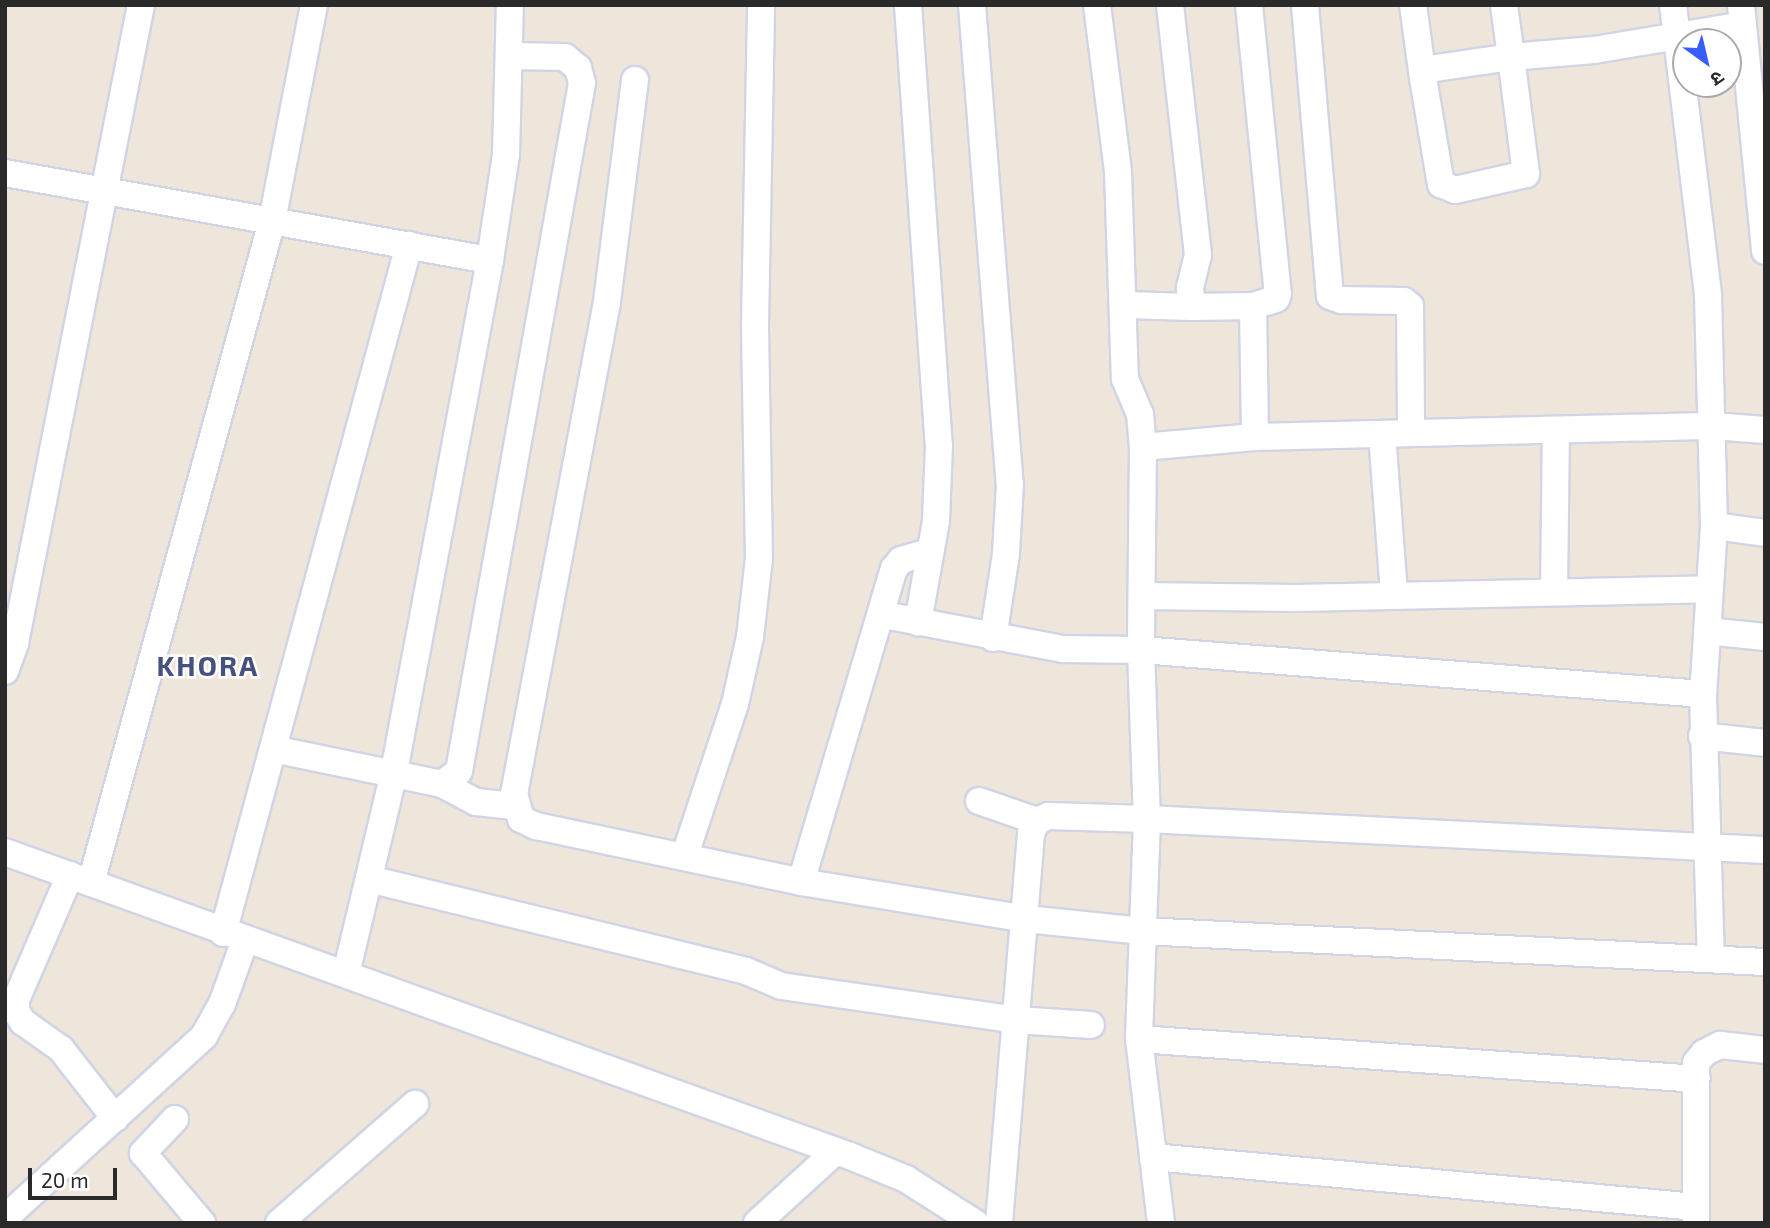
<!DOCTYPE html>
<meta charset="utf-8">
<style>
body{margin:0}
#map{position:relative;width:1770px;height:1228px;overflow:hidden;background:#eee6db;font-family:"Exo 2","Noto Sans Devanagari",sans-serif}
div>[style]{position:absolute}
.roads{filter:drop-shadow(2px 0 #d0d4e5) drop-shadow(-2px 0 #d0d4e5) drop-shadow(0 2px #d0d4e5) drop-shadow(0 -2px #d0d4e5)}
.minor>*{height:26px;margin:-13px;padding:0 13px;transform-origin:13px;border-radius:13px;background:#fff}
span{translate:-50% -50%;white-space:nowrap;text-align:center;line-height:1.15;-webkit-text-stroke:5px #fff;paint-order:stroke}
.district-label{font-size:28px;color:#465180;font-weight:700;letter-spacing:2px}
.frame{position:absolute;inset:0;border:7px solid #2a2a2a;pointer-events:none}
.north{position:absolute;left:1672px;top:28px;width:70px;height:70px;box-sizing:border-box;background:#fff;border:2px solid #aaa;border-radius:50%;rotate:146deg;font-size:19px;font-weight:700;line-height:28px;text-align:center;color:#2a2a2a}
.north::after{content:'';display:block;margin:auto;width:24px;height:32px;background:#375dff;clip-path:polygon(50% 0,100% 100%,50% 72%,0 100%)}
.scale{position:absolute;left:28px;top:1168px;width:89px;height:32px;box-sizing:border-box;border:4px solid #2a2a2a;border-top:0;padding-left:9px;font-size:21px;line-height:24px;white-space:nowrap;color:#2a2a2a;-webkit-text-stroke:5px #fff;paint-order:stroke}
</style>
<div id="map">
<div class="roads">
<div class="minor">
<div style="left:908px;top:5px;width:441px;rotate:86deg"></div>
<div style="left:939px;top:445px;width:76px;rotate:92.3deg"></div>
<div style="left:936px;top:521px;width:103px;rotate:100.1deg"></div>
<div style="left:972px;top:5px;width:481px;rotate:85.5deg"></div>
<div style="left:1010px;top:484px;width:70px;rotate:93.3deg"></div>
<div style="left:1006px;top:554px;width:85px;rotate:98.8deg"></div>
<div style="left:1097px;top:5px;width:168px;rotate:82.8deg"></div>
<div style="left:1118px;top:172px;width:207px;rotate:88.1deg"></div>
<div style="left:1125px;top:379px;width:38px;rotate:67deg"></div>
<div style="left:1140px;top:414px;width:33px;rotate:85deg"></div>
<div style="left:1143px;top:447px;width:203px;rotate:90.6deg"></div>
<div style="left:1141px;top:650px;width:169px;rotate:88deg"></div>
<div style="left:1147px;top:819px;width:220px;rotate:92.1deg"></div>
<div style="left:1170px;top:5px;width:252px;rotate:83.6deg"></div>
<div style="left:1198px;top:255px;width:34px;rotate:104deg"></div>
<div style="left:1190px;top:288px;width:19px;rotate:84deg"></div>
<div style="left:1192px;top:307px;width:61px;rotate:-0.9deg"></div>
<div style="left:1249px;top:5px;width:290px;rotate:84.3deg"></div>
<div style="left:1278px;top:294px;width:5px;rotate:112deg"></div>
<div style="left:1276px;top:299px;width:24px;rotate:163deg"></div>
<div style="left:1253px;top:306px;width:131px;rotate:89.1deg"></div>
<div style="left:1305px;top:5px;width:292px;rotate:85.1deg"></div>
<div style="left:1330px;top:296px;width:12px;rotate:20deg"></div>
<div style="left:1341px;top:300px;width:63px;rotate:0.9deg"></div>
<div style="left:1404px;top:301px;width:8px;rotate:40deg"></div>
<div style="left:1410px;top:306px;width:127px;rotate:89.5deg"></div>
<div style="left:1413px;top:5px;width:74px;rotate:82.2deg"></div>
<div style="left:1423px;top:78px;width:108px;rotate:80.4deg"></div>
<div style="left:1441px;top:184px;width:15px;rotate:23deg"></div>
<div style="left:1455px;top:190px;width:73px;rotate:-12.7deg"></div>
<div style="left:1526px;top:174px;width:118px;rotate:-97.3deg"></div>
<div style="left:1511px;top:57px;width:90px;rotate:171.7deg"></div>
<div style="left:1504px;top:5px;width:52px;rotate:82.3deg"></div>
<div style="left:1511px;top:57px;width:83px;rotate:-4.8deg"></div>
<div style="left:1594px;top:50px;width:151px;rotate:-9.5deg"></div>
<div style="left:1673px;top:5px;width:293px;rotate:83.1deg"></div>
<div style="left:1708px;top:296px;width:230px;rotate:88.5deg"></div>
<div style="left:1714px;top:526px;width:168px;rotate:93.7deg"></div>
<div style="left:1741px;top:5px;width:247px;rotate:84.4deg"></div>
<div style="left:635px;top:80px;width:224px;rotate:97.2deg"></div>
<div style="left:607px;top:302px;width:500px;rotate:100.7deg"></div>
<div style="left:514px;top:793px;width:27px;rotate:75deg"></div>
<div style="left:521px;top:819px;width:17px;rotate:25deg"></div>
<div style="left:536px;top:826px;width:271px;rotate:11.9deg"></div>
<div style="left:801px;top:882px;width:228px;rotate:9.3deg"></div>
<div style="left:1026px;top:919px;width:117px;rotate:5.9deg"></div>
<div style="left:1142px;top:931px;width:624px;rotate:2.85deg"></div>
<div style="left:5px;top:173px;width:493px;rotate:10.2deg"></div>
<div style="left:1125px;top:305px;width:67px;rotate:1.7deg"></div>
<div style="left:1382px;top:434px;width:160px;rotate:85.7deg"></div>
<div style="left:1143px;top:447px;width:112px;rotate:-5.1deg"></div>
<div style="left:1255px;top:437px;width:458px;rotate:-1.4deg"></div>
<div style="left:1713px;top:426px;width:52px;rotate:4.4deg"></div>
<div style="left:1714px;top:526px;width:51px;rotate:7.8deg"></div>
<div style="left:1554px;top:590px;width:160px;rotate:-89.3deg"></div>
<div style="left:1142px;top:596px;width:154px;rotate:0.7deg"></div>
<div style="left:1296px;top:598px;width:414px;rotate:-1.2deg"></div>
<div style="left:884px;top:615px;width:182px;rotate:10.8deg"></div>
<div style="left:1063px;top:649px;width:78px;rotate:0.7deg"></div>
<div style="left:1141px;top:650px;width:564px;rotate:4.48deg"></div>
<div style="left:1703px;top:694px;width:263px;rotate:88.3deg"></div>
<div style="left:1707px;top:631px;width:58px;rotate:5.9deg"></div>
<div style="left:5px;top:671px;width:30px;rotate:-70deg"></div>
<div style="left:15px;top:643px;width:650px;rotate:-78.83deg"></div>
<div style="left:1702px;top:736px;width:63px;rotate:6.3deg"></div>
<div style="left:273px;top:749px;width:173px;rotate:11.7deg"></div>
<div style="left:442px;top:784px;width:21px;rotate:-37deg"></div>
<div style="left:459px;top:771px;width:699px;rotate:-79.86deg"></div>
<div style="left:582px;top:83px;width:16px;rotate:-105deg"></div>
<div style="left:578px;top:68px;width:17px;rotate:-140deg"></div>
<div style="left:565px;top:57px;width:54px;rotate:-178.9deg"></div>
<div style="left:442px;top:784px;width:38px;rotate:28deg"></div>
<div style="left:476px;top:802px;width:38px;rotate:6deg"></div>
<div style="left:979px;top:801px;width:61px;rotate:19deg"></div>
<div style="left:5px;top:852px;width:898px;rotate:19.79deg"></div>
<div style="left:850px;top:1156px;width:61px;rotate:22.3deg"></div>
<div style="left:906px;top:1179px;width:82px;rotate:32.5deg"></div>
<div style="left:685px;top:855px;width:159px;rotate:-71.7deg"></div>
<div style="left:735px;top:704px;width:69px;rotate:-77.4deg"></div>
<div style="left:750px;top:637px;width:80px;rotate:-83.5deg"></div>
<div style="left:759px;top:558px;width:234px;rotate:-91deg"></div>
<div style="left:755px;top:324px;width:319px;rotate:-88.9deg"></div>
<div style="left:70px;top:875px;width:136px;rotate:113.4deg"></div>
<div style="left:16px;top:1000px;width:11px;rotate:90deg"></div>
<div style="left:16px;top:1011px;width:13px;rotate:58deg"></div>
<div style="left:23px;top:1022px;width:47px;rotate:35.4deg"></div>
<div style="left:61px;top:1049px;width:88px;rotate:52deg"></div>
<div style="left:369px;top:879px;width:388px;rotate:13.7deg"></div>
<div style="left:746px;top:971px;width:38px;rotate:23deg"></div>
<div style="left:781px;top:986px;width:238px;rotate:8.2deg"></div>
<div style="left:1017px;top:1020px;width:74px;rotate:3.9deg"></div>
<div style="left:801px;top:882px;width:327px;rotate:-73.5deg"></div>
<div style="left:894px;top:569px;width:11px;rotate:-52deg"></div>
<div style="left:901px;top:560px;width:29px;rotate:-16deg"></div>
<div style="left:91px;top:883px;width:686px;rotate:-74.71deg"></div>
<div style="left:272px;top:221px;width:220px;rotate:-79deg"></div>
<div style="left:223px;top:933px;width:713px;rotate:-74.87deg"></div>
<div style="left:346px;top:974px;width:203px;rotate:-76.6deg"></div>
<div style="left:393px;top:777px;width:526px;rotate:-79.37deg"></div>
<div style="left:490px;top:260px;width:107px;rotate:-81.4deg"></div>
<div style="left:506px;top:154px;width:149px;rotate:-88.5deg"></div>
<div style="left:175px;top:1119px;width:47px;rotate:133.3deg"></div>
<div style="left:143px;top:1153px;width:92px;rotate:49.9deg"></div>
<div style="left:1153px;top:1157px;width:545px;rotate:5.26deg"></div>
<div style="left:5px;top:1218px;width:270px;rotate:-42.4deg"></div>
<div style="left:204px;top:1036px;width:37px;rotate:-61deg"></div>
<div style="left:222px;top:1004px;width:68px;rotate:-70.2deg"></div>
<div style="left:279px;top:1223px;width:181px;rotate:-41.2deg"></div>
<div style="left:757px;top:1223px;width:107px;rotate:-42.3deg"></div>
<div style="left:999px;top:1223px;width:391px;rotate:-85.3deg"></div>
<div style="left:1031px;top:833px;width:13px;rotate:-63deg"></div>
<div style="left:1037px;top:821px;width:12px;rotate:-24deg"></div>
<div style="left:1048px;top:816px;width:99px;rotate:1.7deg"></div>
<div style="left:1147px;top:819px;width:619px;rotate:2.87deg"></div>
<div style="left:1161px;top:1223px;width:185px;rotate:-96.8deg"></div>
<div style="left:1139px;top:1039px;width:559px;rotate:4.1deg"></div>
<div style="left:1696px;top:1223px;width:160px;rotate:-90deg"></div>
<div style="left:1696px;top:1063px;width:13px;rotate:-51deg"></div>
<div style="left:1704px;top:1053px;width:18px;rotate:-27deg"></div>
<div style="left:1720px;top:1045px;width:45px;rotate:6.3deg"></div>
</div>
</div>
<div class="district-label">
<span style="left:208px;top:665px">KHORA</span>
</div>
<div class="frame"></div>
<div class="north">उ</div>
<div class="scale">20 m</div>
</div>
